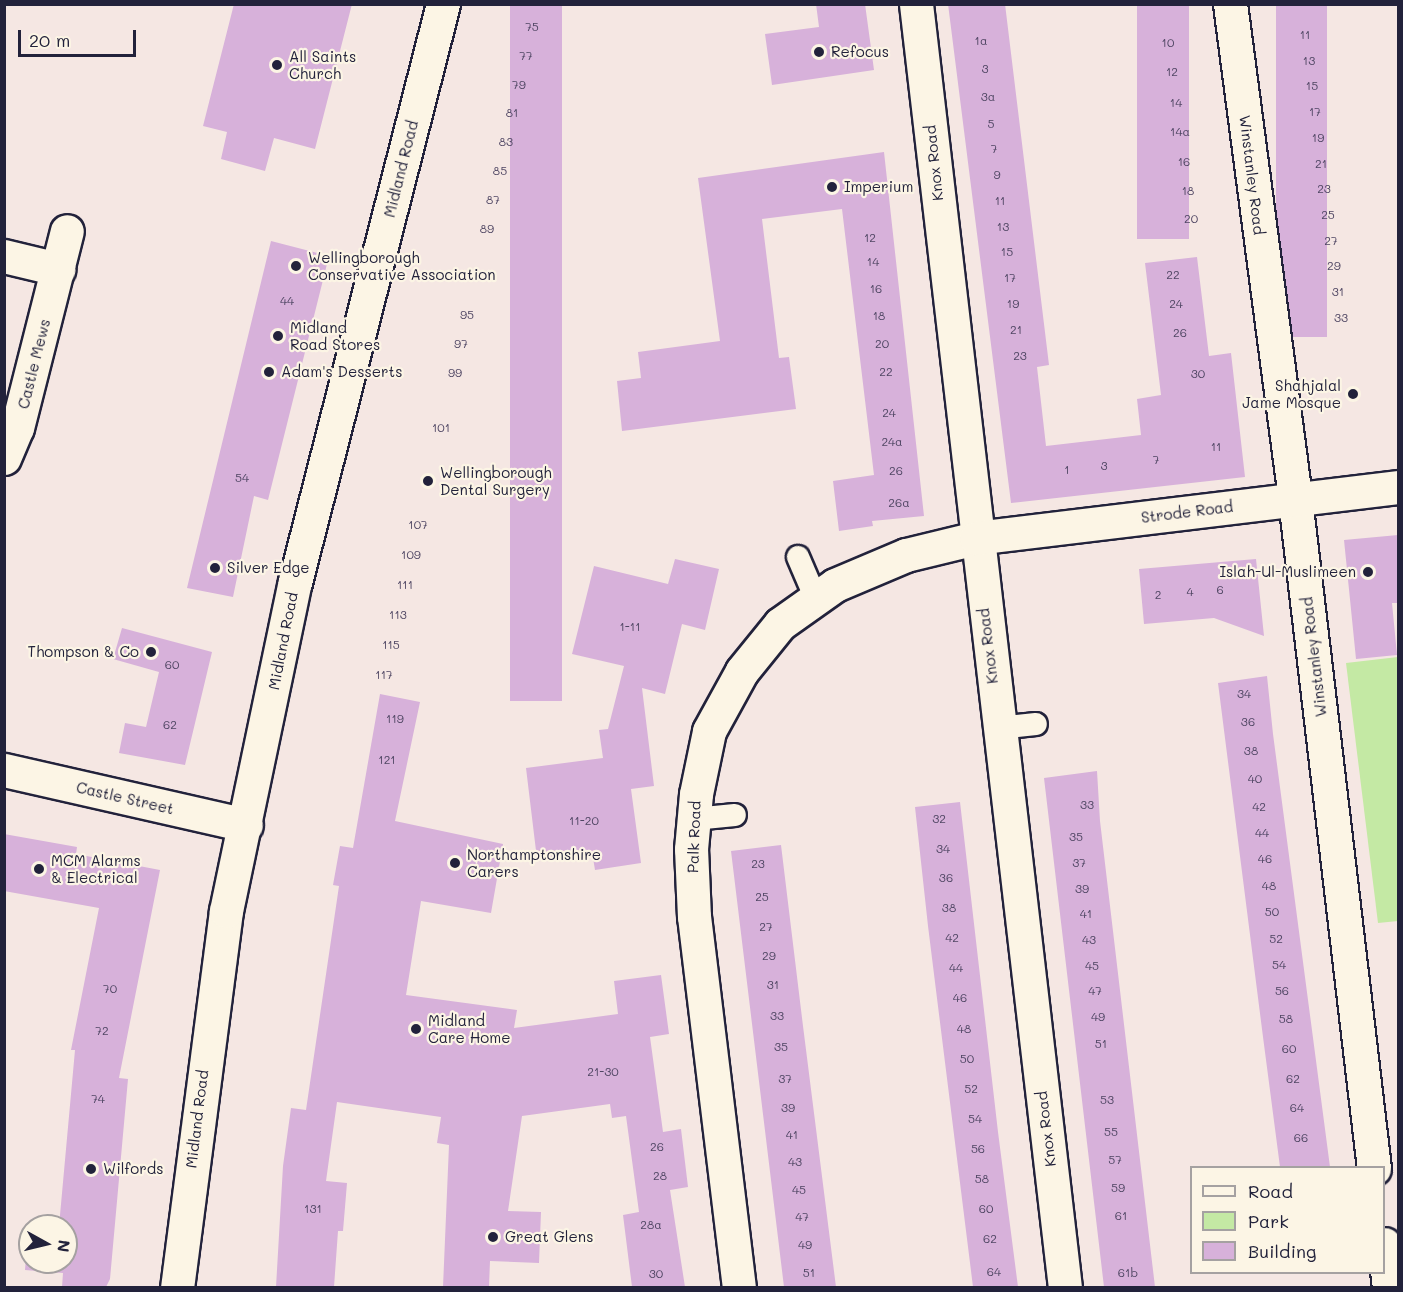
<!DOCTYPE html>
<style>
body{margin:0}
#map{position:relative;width:1403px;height:1292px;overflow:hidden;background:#f5e7e3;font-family:Mali,sans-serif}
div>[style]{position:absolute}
.green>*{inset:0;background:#c4e9a4}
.building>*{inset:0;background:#d7b1da;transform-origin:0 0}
.roads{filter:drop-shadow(2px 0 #22223b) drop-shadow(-2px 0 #22223b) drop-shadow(0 2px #22223b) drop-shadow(0 -2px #22223b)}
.service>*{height:22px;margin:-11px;padding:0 11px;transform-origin:11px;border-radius:11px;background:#fcf5e5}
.minor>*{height:33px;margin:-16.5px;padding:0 16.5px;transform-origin:16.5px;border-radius:16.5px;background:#fcf5e5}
.secondary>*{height:33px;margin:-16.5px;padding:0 16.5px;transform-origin:16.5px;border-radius:16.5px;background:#fcf5e5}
.dots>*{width:16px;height:16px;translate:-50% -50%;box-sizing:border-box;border:3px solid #fcf5e5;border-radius:50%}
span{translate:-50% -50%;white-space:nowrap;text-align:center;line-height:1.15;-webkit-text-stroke:4.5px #fcf5e5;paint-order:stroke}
.number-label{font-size:12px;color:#4f4663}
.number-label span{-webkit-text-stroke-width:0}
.poi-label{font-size:15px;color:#22223b}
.left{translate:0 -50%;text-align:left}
.right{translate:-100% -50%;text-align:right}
.street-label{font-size:15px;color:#22223b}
.frame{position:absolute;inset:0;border:6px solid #22223b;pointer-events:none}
.legend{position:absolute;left:1190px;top:1166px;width:195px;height:108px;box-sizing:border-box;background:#fcf5e5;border:2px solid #a5a1a1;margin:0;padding:8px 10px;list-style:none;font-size:18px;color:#22223b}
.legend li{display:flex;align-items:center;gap:12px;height:30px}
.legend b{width:30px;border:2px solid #a5a1a1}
.north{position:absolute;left:18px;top:1214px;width:60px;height:60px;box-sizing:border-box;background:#fcf5e5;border:2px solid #a5a1a1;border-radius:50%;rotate:98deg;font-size:16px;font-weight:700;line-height:24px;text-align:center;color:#22223b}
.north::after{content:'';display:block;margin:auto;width:21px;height:27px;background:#22223b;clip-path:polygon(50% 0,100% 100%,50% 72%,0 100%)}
.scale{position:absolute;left:18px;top:30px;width:118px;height:27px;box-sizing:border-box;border:3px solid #22223b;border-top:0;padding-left:8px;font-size:18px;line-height:21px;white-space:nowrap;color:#22223b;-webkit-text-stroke:4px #fcf5e5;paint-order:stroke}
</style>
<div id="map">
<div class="green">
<div style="clip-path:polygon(1398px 657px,1398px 921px,1378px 923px,1346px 663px)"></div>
</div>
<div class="building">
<div style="clip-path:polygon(234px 4px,352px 4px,315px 149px,274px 138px,265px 171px,221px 159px,227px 132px,203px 126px)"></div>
<div style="left:510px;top:4px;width:52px;height:697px"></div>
<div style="clip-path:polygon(816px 4px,865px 4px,874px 70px,772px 85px,765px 34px,819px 27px)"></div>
<div style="clip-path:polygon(948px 4px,1005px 4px,1049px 365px,1037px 367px,1046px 446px,1141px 435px,1137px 399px,1161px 395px,1145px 263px,1197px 257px,1209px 356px,1231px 353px,1245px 477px,1011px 503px)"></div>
<div style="left:1137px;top:4px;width:52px;height:235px"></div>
<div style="left:1276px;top:4px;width:51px;height:333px"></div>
<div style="clip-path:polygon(884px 152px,924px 516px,872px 521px,873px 526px,839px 531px,833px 481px,874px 475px,842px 209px,762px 219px,779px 358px,789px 357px,796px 409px,622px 431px,617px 381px,641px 378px,638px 352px,720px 341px,698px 178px)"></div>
<div style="clip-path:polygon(271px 241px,329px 256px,268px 500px,254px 496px,233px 597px,187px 588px)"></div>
<div style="clip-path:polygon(1398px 535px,1398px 603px,1392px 603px,1397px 655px,1356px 659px,1344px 540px)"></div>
<div style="clip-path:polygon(675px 559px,719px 569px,705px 630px,682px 624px,665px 694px,642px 688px,654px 786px,631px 789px,641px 863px,595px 870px,592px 852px,537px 859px,526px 768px,603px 758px,599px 730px,608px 729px,624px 666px,572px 654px,594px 566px,668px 584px)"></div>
<div style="clip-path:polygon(1256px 559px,1264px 636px,1214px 618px,1144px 624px,1139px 569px)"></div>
<div style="clip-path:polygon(122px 628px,212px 652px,185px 765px,119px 753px,125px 723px,146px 727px,159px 672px,113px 659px)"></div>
<div style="clip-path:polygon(1267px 676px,1273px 734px,1330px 1167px,1280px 1167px,1263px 1037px,1218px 683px)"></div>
<div style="clip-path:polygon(380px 694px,420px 702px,395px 821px,503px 844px,491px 913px,421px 901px,406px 995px,517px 1010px,514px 1028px,618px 1014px,614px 981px,661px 975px,669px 1034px,650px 1037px,663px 1132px,681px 1129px,688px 1187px,670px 1190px,685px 1287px,632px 1287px,623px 1215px,639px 1212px,626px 1116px,612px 1118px,610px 1104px,522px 1116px,508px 1211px,541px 1212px,539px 1263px,490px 1261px,489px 1287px,443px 1287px,449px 1145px,437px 1143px,441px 1117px,337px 1102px,326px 1181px,347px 1183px,343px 1231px,338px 1231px,334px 1287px,276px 1287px,283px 1166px,291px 1108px,306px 1110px,339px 886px,333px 885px,340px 846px,353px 848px)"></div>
<div style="clip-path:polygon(1097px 771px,1100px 821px,1155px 1287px,1104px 1287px,1044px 778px)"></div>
<div style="clip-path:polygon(960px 802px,998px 1132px,1018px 1287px,973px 1287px,928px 926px,915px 807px)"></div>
<div style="clip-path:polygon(4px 834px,77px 847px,76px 854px,160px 870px,119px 1078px,128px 1079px,110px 1279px,106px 1287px,62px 1287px,63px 1273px,25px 1270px,28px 1231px,30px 1262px,66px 1262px,66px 1226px,59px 1226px,75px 1050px,71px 1050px,99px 908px,4px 891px)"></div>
<div style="clip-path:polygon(781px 845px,803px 1026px,836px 1287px,784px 1287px,731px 851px)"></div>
</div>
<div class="roads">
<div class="service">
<div style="left:798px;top:557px;width:46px;rotate:66.8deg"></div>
<div style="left:998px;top:728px;width:38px;rotate:-6deg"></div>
<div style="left:694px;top:819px;width:41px;rotate:-5.6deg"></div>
</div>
<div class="minor">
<div style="left:916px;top:4px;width:1293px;rotate:83.38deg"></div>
<div style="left:1230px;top:4px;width:499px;rotate:82.5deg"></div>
<div style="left:1295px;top:499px;width:674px;rotate:83.27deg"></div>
<div style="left:4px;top:256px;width:56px;rotate:13.5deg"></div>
<div style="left:4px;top:458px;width:33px;rotate:-67deg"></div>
<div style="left:17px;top:428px;width:203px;rotate:-75.8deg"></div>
<div style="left:4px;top:770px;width:248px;rotate:12.8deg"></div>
<div style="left:1384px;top:1244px;width:44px;rotate:83.5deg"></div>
<div style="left:739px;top:1288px;width:374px;rotate:-96.9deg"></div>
<div style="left:694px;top:917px;width:68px;rotate:-92.5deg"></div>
<div style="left:691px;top:849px;width:55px;rotate:-84.8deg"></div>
<div style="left:696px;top:794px;width:64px;rotate:-78.3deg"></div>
<div style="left:709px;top:731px;width:68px;rotate:-61.2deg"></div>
<div style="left:742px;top:671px;width:60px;rotate:-51deg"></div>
<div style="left:780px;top:624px;width:67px;rotate:-35.3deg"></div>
<div style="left:835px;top:585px;width:77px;rotate:-22.9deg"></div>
<div style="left:906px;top:555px;width:72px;rotate:-13.7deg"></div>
<div style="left:976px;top:538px;width:425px;rotate:-6.9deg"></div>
</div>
<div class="secondary">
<div style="left:177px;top:1288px;width:380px;rotate:-82.6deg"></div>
<div style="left:226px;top:911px;width:336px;rotate:-78.2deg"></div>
<div style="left:295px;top:582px;width:597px;rotate:-75.64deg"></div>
</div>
</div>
<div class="dots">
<div style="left:819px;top:52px;background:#22223b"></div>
<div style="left:277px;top:65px;background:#22223b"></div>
<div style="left:832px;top:187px;background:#22223b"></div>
<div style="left:296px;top:266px;background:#22223b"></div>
<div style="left:278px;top:336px;background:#22223b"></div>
<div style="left:269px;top:372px;background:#22223b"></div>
<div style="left:1353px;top:394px;background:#22223b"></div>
<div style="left:428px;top:481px;background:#22223b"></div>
<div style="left:215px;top:568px;background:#22223b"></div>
<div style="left:1368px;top:572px;background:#22223b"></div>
<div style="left:151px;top:652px;background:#22223b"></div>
<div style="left:455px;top:863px;background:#22223b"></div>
<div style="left:39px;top:869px;background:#22223b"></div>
<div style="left:416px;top:1029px;background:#22223b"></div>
<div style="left:91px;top:1169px;background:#22223b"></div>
<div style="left:493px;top:1237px;background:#22223b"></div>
</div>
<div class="number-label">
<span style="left:532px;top:27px">75</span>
<span style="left:1305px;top:35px">11</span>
<span style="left:981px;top:41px">1a</span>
<span style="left:1168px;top:43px">10</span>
<span style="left:526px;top:56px">77</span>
<span style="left:1309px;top:61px">13</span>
<span style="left:985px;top:69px">3</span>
<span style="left:1172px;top:72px">12</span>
<span style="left:519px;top:85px">79</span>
<span style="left:1312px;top:86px">15</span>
<span style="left:988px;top:97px">3a</span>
<span style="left:1176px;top:103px">14</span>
<span style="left:1315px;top:112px">17</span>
<span style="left:512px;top:113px">81</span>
<span style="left:991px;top:124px">5</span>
<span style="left:1180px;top:132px">14a</span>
<span style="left:1318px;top:138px">19</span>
<span style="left:506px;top:142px">83</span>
<span style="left:994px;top:149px">7</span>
<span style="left:1184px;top:162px">16</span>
<span style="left:1321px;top:164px">21</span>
<span style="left:500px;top:171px">85</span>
<span style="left:997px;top:175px">9</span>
<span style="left:1324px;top:189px">23</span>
<span style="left:1188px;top:191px">18</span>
<span style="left:493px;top:200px">87</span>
<span style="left:1000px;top:201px">11</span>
<span style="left:1328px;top:215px">25</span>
<span style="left:1191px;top:219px">20</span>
<span style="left:1003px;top:227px">13</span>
<span style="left:487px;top:229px">89</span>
<span style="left:870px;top:238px">12</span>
<span style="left:1331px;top:241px">27</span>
<span style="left:1007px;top:252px">15</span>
<span style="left:873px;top:262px">14</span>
<span style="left:1334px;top:266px">29</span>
<span style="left:1173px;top:275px">22</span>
<span style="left:1010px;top:278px">17</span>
<span style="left:876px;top:289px">16</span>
<span style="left:1338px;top:292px">31</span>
<span style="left:287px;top:301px">44</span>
<span style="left:1013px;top:304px">19</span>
<span style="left:1176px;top:304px">24</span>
<span style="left:467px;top:315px">95</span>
<span style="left:879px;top:316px">18</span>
<span style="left:1341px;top:318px">33</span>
<span style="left:1016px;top:330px">21</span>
<span style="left:1180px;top:333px">26</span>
<span style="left:461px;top:344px">97</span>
<span style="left:882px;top:344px">20</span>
<span style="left:1020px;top:356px">23</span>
<span style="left:886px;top:372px">22</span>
<span style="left:455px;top:373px">99</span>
<span style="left:1198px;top:374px">30</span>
<span style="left:889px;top:413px">24</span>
<span style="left:441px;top:428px">101</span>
<span style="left:892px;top:442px">24a</span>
<span style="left:1216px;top:447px">11</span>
<span style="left:1156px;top:460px">7</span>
<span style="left:1104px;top:466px">3</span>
<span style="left:1067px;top:470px">1</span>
<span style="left:896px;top:471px">26</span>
<span style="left:242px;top:478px">54</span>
<span style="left:899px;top:503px">26a</span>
<span style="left:418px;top:525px">107</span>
<span style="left:411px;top:555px">109</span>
<span style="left:405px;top:585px">111</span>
<span style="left:1220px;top:590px">6</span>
<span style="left:1190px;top:592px">4</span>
<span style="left:1158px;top:595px">2</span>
<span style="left:398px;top:615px">113</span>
<span style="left:630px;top:627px">1-11</span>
<span style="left:391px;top:645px">115</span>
<span style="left:172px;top:665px">60</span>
<span style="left:384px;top:675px">117</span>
<span style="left:1244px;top:694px">34</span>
<span style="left:395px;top:719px">119</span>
<span style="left:1248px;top:722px">36</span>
<span style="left:170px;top:725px">62</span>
<span style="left:1251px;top:751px">38</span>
<span style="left:387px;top:760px">121</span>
<span style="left:1255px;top:779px">40</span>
<span style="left:1087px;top:805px">33</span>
<span style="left:1259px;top:807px">42</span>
<span style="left:939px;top:819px">32</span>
<span style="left:584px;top:821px">11-20</span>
<span style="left:1262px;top:833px">44</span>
<span style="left:1076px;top:837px">35</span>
<span style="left:943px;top:849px">34</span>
<span style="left:1265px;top:859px">46</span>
<span style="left:1079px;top:863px">37</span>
<span style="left:758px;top:864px">23</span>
<span style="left:946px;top:878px">36</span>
<span style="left:1269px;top:886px">48</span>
<span style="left:1082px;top:889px">39</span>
<span style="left:762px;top:897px">25</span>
<span style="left:949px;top:908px">38</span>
<span style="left:1272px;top:912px">50</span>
<span style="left:1086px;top:914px">41</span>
<span style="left:766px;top:927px">27</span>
<span style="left:952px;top:938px">42</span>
<span style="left:1276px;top:939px">52</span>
<span style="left:1089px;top:940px">43</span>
<span style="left:769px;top:956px">29</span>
<span style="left:1279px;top:965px">54</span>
<span style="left:1092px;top:966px">45</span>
<span style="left:956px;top:968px">44</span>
<span style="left:773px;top:985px">31</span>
<span style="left:110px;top:989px">70</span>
<span style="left:1095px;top:991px">47</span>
<span style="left:1282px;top:991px">56</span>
<span style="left:960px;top:998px">46</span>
<span style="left:777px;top:1016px">33</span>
<span style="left:1098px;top:1017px">49</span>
<span style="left:1286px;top:1019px">58</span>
<span style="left:964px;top:1029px">48</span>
<span style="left:102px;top:1031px">72</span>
<span style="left:1101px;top:1044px">51</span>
<span style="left:781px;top:1047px">35</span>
<span style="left:1289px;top:1049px">60</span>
<span style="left:967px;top:1059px">50</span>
<span style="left:603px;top:1072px">21-30</span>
<span style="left:785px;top:1079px">37</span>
<span style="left:1293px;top:1079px">62</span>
<span style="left:971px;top:1089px">52</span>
<span style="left:98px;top:1099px">74</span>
<span style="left:1107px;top:1100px">53</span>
<span style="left:788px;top:1108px">39</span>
<span style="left:1297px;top:1108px">64</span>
<span style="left:975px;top:1119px">54</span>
<span style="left:1111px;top:1132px">55</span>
<span style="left:792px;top:1135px">41</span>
<span style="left:1301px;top:1138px">66</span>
<span style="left:657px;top:1147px">26</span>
<span style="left:978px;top:1149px">56</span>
<span style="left:1115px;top:1160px">57</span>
<span style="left:795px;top:1162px">43</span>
<span style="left:660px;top:1176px">28</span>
<span style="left:982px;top:1179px">58</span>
<span style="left:1118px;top:1188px">59</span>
<span style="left:799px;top:1190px">45</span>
<span style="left:313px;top:1209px">131</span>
<span style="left:986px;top:1209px">60</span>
<span style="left:1121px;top:1216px">61</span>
<span style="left:802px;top:1217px">47</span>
<span style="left:651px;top:1225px">28a</span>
<span style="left:990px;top:1239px">62</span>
<span style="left:805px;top:1245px">49</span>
<span style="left:994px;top:1272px">64</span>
<span style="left:809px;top:1273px">51</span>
<span style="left:1128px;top:1273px">61b</span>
<span style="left:656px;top:1274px">30</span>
</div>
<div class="poi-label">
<span class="left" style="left:831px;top:52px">Refocus</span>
<span class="left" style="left:289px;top:65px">All Saints<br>Church</span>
<span class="left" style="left:844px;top:187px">Imperium</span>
<span class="left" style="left:308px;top:266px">Wellingborough<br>Conservative Association</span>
<span class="left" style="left:290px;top:336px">Midland<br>Road Stores</span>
<span class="left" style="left:281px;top:372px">Adam's Desserts</span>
<span class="right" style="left:1341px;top:394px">Shahjalal<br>Jame Mosque</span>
<span class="left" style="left:440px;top:481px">Wellingborough<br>Dental Surgery</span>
<span class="left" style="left:227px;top:568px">Silver Edge</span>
<span class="right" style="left:1356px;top:572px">Islah-Ul-Muslimeen</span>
<span class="right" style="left:139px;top:652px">Thompson &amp; Co</span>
<span class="left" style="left:467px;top:863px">Northamptonshire<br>Carers</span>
<span class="left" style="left:51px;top:869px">MCM Alarms<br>&amp; Electrical</span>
<span class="left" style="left:428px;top:1029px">Midland<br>Care Home</span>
<span class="left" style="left:103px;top:1169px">Wilfords</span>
<span class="left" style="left:505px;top:1237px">Great Glens</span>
</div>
<div class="street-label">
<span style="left:934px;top:163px;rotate:-96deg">Knox Road</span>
<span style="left:401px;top:169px;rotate:-76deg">Midland Road</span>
<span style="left:1252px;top:175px;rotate:83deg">Winstanley Road</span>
<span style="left:34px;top:364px;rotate:-76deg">Castle Mews</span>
<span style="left:1187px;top:512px;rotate:-7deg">Strode Road</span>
<span style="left:283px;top:641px;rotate:-79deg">Midland Road</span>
<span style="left:988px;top:646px;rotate:-97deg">Knox Road</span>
<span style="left:1314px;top:657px;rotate:-97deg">Winstanley Road</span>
<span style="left:125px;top:798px;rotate:13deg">Castle Street</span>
<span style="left:694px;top:837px;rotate:-88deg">Palk Road</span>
<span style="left:197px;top:1119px;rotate:-83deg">Midland Road</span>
<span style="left:1046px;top:1129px;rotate:-97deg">Knox Road</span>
</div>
<div class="frame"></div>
<ul class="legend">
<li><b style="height:8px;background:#fcf5e5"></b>Road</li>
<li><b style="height:16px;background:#c4e9a4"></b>Park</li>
<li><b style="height:16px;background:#d7b1da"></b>Building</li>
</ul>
<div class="north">N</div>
<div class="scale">20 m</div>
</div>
